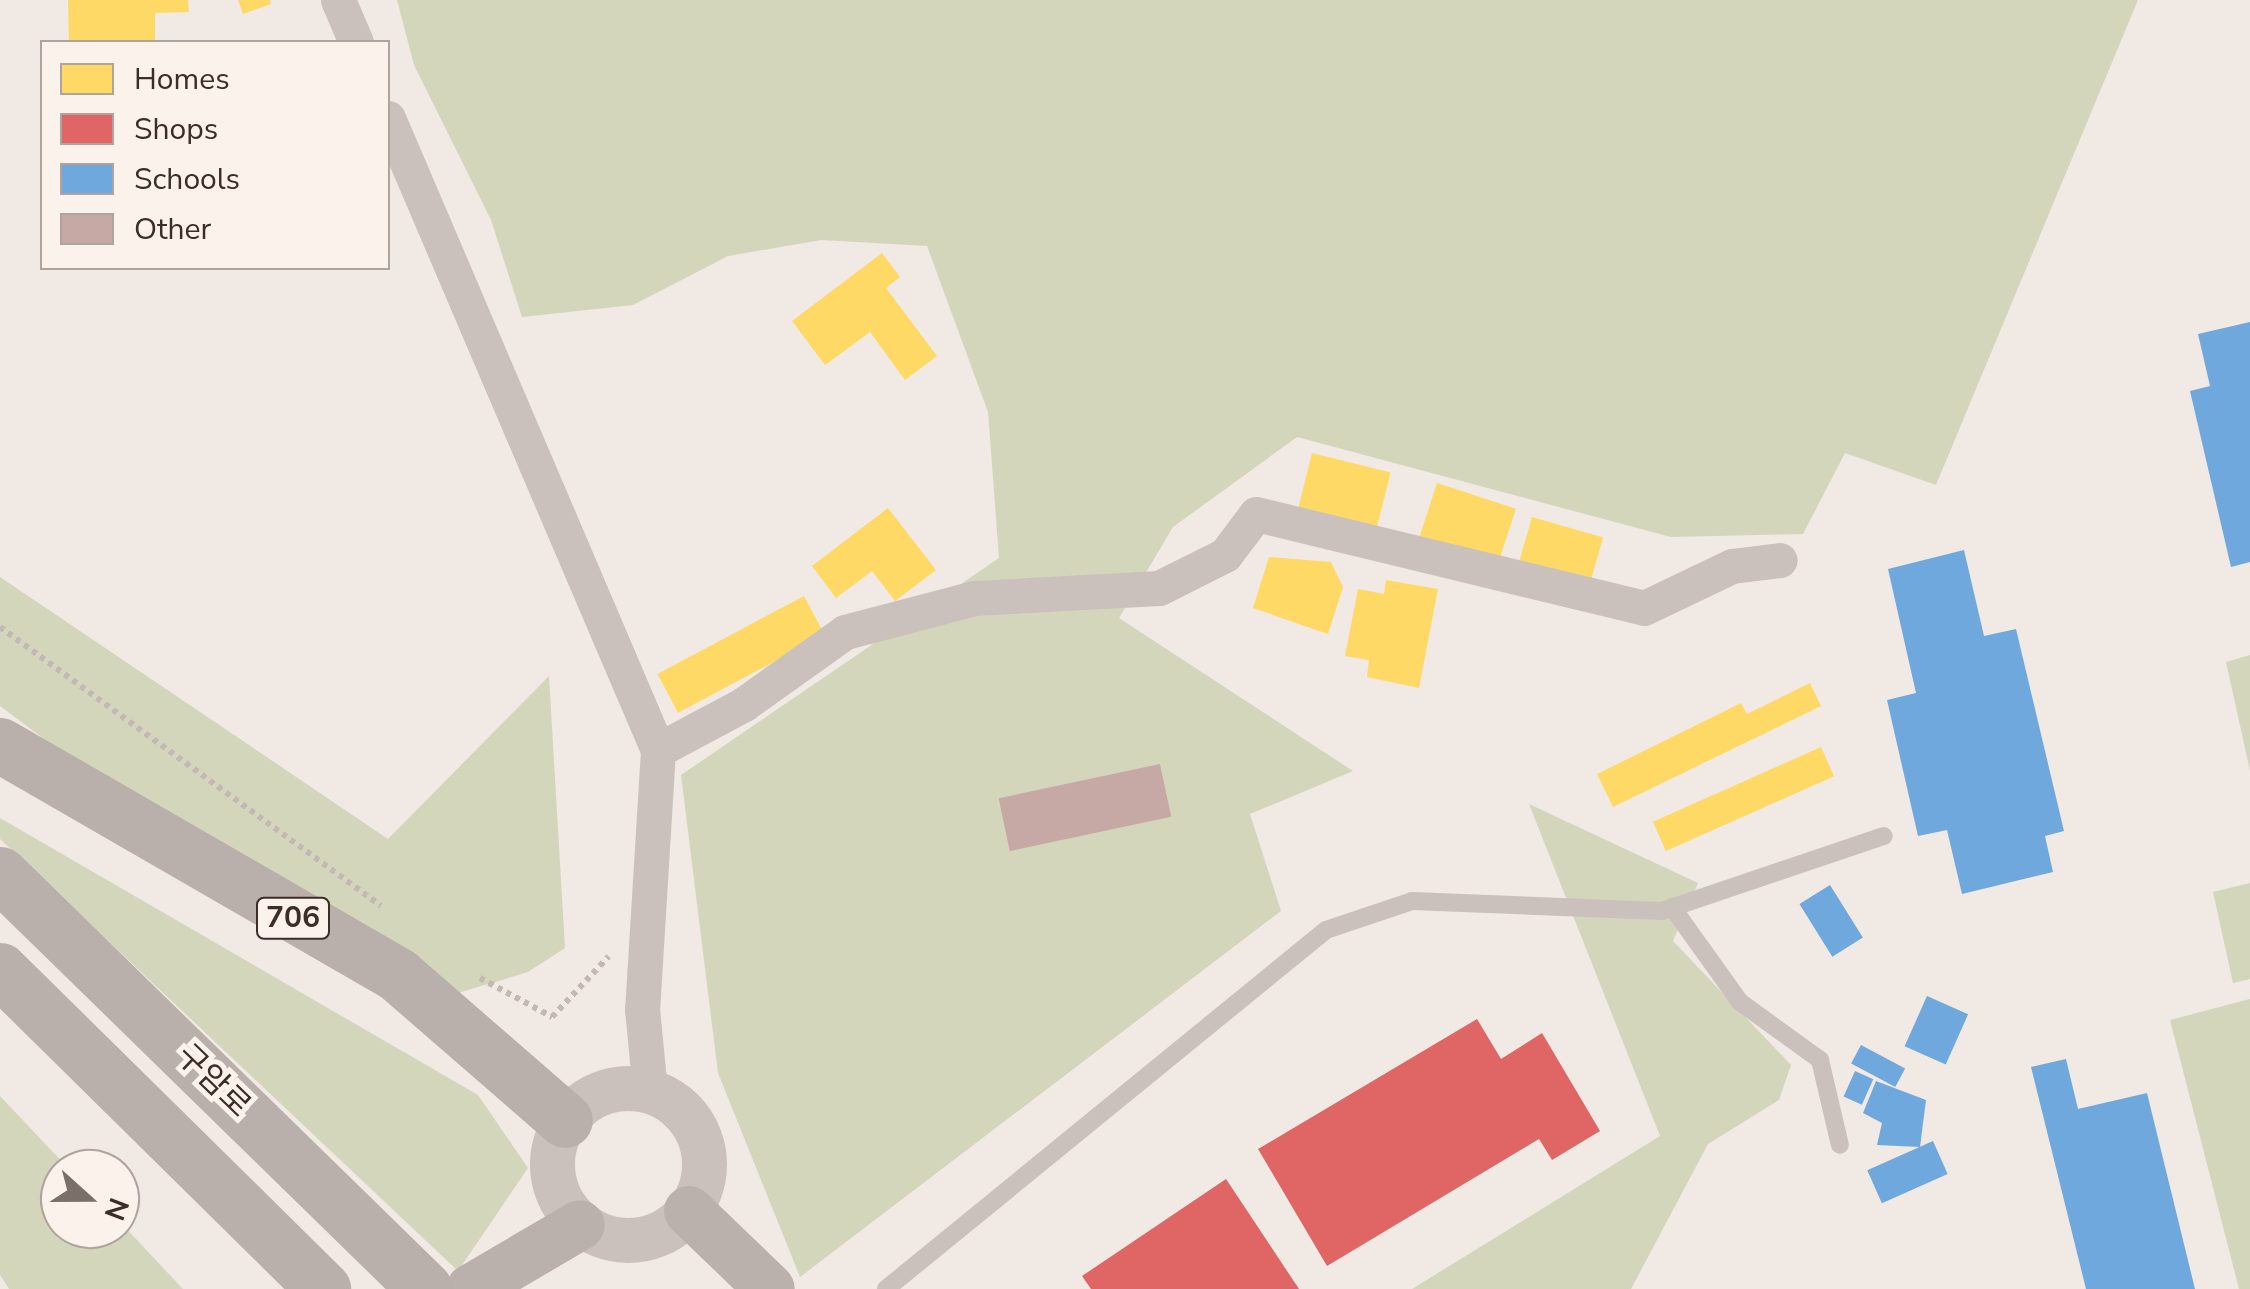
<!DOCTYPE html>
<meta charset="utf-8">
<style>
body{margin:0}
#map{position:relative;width:2250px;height:1289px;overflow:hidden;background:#f0e9e4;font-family:"Nunito Sans","Noto Sans KR",sans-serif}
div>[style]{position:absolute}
.green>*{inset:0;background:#d4d6bc}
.homes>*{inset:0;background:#ffd966;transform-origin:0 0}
.shops>*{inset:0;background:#e06666}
.schools>*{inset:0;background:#6fa8dc;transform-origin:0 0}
.building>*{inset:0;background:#c6a9a4;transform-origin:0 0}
.path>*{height:6px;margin-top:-3px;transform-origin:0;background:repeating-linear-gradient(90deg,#c3b9b4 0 5px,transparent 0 10px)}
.service>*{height:18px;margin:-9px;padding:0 9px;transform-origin:9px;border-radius:9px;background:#cac1bc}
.minor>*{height:35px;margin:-17.5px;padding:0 17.5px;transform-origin:17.5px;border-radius:17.5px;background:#cac1bc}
.tertiary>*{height:45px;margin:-22.5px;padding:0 22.5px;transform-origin:22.5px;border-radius:22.5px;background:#cac1bc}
.tertiary>.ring{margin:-22.5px;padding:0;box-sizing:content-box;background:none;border:45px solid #cac1bc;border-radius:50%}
.secondary>*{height:50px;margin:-25px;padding:0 25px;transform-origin:25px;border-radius:25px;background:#bab1ac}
.primary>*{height:55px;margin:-27.5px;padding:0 27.5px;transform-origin:27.5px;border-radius:27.5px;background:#b9afab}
span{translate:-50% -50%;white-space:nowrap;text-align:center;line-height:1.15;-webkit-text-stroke:10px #fcf2ec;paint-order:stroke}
.shield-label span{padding:2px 8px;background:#fcf2ec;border:2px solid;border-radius:8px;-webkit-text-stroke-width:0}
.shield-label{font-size:30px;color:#3c2d29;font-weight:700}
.street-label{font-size:32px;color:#3c2d29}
.legend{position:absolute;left:40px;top:40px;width:350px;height:230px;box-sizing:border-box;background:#fcf2ec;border:2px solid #afa39e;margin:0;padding:12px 18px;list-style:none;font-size:30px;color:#3c2d29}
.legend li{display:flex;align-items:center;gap:20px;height:50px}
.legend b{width:50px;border:2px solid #afa39e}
.north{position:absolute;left:40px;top:1149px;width:100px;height:100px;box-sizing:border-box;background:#fcf2ec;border:2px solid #afa39e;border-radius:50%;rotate:111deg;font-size:28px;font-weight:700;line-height:40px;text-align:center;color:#3c2d29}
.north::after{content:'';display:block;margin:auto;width:35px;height:45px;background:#7b6f6a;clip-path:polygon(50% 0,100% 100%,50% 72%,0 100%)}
</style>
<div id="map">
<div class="green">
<div style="clip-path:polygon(397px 0,2138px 0,1936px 485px,1845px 453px,1803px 534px,1671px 537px,1297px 437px,1173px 527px,1119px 618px,1353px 771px,1250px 814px,1281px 911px,800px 1277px,718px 1073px,681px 775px,999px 558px,988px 412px,927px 246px,821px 240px,728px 256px,633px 305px,522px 317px,491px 220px,414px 65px)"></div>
<div style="clip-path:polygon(0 577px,388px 839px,549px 676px,565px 948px,528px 972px,458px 993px,84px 769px,0 706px)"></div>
<div style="clip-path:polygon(2250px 655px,2250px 771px,2226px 662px)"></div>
<div style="clip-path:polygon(1529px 804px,1698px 883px,1673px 941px,1791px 1065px,1779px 1100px,1708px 1144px,1631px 1289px,1412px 1289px,1660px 1136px)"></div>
<div style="clip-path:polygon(0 818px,478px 1095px,528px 1168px,458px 1271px,0 839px)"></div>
<div style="clip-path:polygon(2250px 883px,2250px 979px,2233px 983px,2213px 892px)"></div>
<div style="clip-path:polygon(2250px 999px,2250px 1289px,2239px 1289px,2170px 1020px)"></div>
<div style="clip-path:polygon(0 1096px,69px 1169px,60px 1169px,60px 1229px,120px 1222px,183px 1289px,9px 1289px,0 1275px)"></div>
</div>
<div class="homes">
<div style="clip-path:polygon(68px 0,188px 0,189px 12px,155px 13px,155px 42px,69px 42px)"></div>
<div style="clip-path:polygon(238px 0,270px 0,271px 4px,243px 14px)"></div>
<div style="clip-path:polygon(882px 253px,900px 277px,886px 288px,937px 356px,905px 380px,870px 332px,825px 365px,792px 321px)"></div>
<div style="left:1312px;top:453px;width:81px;height:62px;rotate:14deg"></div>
<div style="left:1437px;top:483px;width:83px;height:56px;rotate:18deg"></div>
<div style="clip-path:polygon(888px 508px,936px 570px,895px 601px,872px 571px,836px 598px,812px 566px)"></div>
<div style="left:1532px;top:517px;width:74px;height:53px;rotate:16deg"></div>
<div style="clip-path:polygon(1269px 557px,1331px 562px,1343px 587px,1328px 634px,1253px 608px)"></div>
<div style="clip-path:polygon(1386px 580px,1438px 589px,1419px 688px,1367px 677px,1369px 660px,1345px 656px,1358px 589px,1384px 594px)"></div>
<div style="left:804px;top:596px;width:44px;height:166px;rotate:62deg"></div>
<div style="clip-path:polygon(1810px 683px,1821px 706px,1613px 807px,1597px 774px,1741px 703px,1747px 714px)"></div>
<div style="left:1821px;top:747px;width:32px;height:184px;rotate:66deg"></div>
</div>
<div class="shops">
<div style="clip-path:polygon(1477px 1019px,1501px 1059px,1542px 1033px,1600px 1131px,1552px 1160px,1539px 1139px,1327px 1266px,1258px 1149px)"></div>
<div style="clip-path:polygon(1226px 1179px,1299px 1289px,1091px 1289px,1082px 1276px)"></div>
</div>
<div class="schools">
<div style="clip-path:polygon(2250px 322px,2250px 562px,2231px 567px,2190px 391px,2210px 386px,2198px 334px)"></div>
<div style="clip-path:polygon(1964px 550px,1984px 636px,2016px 629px,2064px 831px,2045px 836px,2053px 872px,1962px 894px,1947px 830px,1918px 836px,1887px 700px,1916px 693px,1888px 569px)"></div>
<div style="left:1830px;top:885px;width:62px;height:36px;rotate:58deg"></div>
<div style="left:1927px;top:996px;width:45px;height:55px;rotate:24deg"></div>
<div style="left:1861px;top:1045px;width:50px;height:21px;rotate:28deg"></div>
<div style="clip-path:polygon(2066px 1059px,2078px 1109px,2147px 1093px,2195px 1289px,2086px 1289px,2031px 1067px)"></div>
<div style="left:1855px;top:1071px;width:20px;height:28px;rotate:24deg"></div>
<div style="clip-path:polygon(1876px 1081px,1926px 1100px,1920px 1147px,1877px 1145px,1882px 1123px,1863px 1113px)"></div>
<div style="left:1933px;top:1141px;width:36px;height:72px;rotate:66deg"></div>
</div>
<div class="building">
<div style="left:1160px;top:764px;width:54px;height:165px;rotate:78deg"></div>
</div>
<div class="path">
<div style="left:0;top:627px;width:472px;rotate:36.2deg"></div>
<div style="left:480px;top:978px;width:82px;rotate:28.4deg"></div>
<div style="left:552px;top:1017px;width:83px;rotate:-46.9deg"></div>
</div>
<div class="service">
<div style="left:1672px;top:907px;width:117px;rotate:54.4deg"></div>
<div style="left:1740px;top:1002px;width:99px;rotate:35.9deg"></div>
<div style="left:1820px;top:1060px;width:87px;rotate:76.8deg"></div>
<div style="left:886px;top:1289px;width:568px;rotate:-39.21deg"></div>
<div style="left:1326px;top:930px;width:91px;rotate:-18.6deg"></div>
<div style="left:1412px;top:901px;width:250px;rotate:2.3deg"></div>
<div style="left:1662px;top:911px;width:234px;rotate:-18.7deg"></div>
</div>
<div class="minor">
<div style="left:338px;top:0;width:46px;rotate:66.8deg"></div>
<div style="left:388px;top:118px;width:687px;rotate:66.87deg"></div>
<div style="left:658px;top:750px;width:259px;rotate:93.5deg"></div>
<div style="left:642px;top:1009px;width:82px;rotate:84.4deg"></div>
<div style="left:658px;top:750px;width:98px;rotate:-28.1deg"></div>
<div style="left:744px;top:704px;width:124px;rotate:-35.5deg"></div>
<div style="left:845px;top:632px;width:134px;rotate:-14.7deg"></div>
<div style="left:975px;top:598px;width:184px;rotate:-3.1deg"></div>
<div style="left:1159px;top:588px;width:74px;rotate:-26.6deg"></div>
<div style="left:1225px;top:555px;width:51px;rotate:-52.9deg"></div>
<div style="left:1256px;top:514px;width:399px;rotate:13.6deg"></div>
<div style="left:1644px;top:608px;width:98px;rotate:-25.5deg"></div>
<div style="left:1732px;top:566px;width:48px;rotate:-7.1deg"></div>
</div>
<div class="tertiary">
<div class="ring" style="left:552px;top:1088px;width:107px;height:107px"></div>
</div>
<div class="secondary">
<div style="left:689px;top:1211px;width:112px;rotate:43.9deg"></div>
<div style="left:471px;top:1289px;width:126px;rotate:-30.4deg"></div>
</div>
<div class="primary">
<div style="left:0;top:745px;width:460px;rotate:30deg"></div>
<div style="left:398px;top:975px;width:221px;rotate:41deg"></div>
<div style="left:0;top:874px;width:594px;rotate:44.32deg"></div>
<div style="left:0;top:970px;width:454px;rotate:44.6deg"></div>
</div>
<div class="shield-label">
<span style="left:293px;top:918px">706</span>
</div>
<div class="street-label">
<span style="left:213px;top:1081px;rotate:44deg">구암로</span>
</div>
<ul class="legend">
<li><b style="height:28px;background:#ffd966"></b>Homes</li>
<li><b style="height:28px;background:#e06666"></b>Shops</li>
<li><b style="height:28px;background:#6fa8dc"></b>Schools</li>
<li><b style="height:28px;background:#c6a9a4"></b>Other</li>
</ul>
<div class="north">N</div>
</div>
